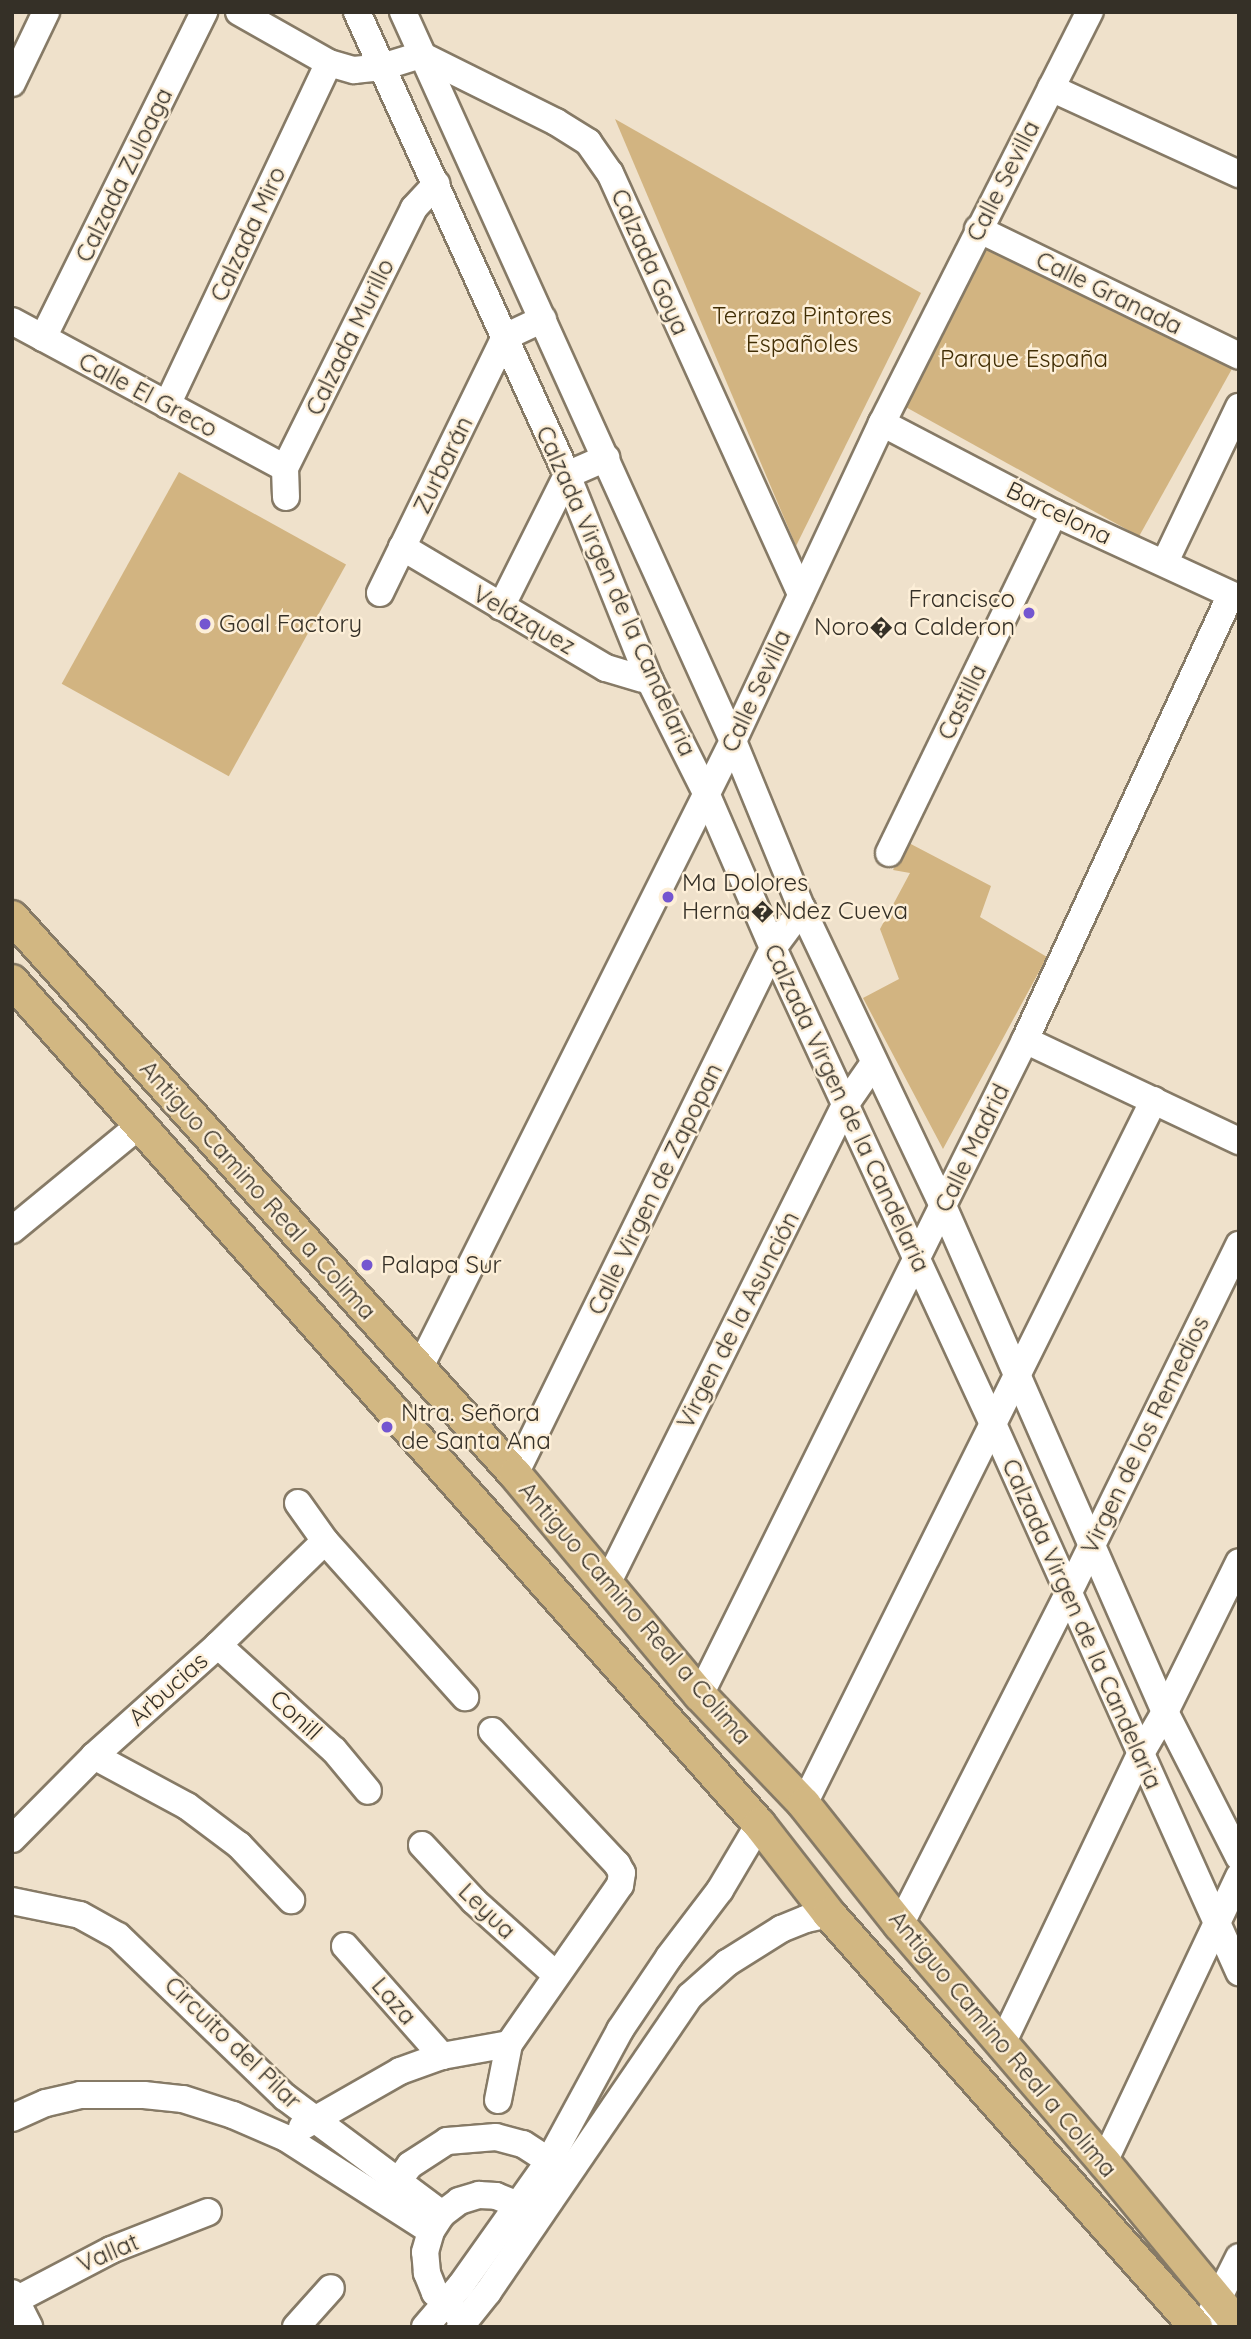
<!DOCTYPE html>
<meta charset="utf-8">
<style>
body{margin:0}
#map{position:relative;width:1251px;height:2339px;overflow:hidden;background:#efe1cb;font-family:Quicksand,sans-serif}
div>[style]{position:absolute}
.green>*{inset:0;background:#d2b481;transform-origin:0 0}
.roads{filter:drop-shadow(2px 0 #867a66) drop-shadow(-2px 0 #867a66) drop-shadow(0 2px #867a66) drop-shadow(0 -2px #867a66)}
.minor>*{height:26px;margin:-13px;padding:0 13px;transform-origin:13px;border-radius:13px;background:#fff}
.major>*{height:32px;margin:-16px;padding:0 16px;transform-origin:16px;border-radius:16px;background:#d2b782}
.dots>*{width:19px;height:19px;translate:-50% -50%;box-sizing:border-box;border:4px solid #fdefd8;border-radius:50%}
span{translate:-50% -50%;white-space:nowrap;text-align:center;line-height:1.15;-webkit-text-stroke:5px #fdefd8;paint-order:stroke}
.street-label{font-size:24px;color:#353027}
.park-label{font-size:24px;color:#422f06}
.poi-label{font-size:24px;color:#353027}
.right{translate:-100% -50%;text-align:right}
.left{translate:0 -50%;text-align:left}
.frame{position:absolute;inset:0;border:14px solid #353027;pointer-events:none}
</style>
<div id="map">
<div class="green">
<div style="clip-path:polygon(615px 119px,921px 293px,796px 546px)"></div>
<div style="left:983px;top:228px;width:286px;height:194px;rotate:29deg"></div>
<div style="left:179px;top:472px;width:191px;height:242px;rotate:29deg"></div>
<div style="clip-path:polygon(907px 842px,991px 886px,980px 917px,1047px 957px,943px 1149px,863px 998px,899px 979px,880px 929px,910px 873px,893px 870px)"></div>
</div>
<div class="roads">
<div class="minor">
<div style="left:239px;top:12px;width:103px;rotate:29.5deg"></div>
<div style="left:329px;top:63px;width:26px;rotate:16deg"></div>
<div style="left:354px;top:70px;width:28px;rotate:-6deg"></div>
<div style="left:382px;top:67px;width:41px;rotate:-17.1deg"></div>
<div style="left:357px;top:12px;width:508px;rotate:65.6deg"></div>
<div style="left:567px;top:475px;width:222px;rotate:68.1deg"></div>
<div style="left:650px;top:681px;width:125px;rotate:63.4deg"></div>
<div style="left:706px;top:793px;width:169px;rotate:66.6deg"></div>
<div style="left:773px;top:948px;width:524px;rotate:65.19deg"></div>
<div style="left:993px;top:1424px;width:601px;rotate:65.82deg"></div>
<div style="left:403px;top:12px;width:800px;rotate:65.64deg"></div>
<div style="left:733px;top:741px;width:182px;rotate:67.7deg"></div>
<div style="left:802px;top:909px;width:329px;rotate:64.6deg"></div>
<div style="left:943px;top:1206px;width:553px;rotate:66.31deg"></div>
<div style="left:1165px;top:1712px;width:163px;rotate:63deg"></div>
<div style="left:421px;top:55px;width:151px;rotate:26.4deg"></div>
<div style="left:556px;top:122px;width:38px;rotate:32deg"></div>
<div style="left:588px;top:142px;width:38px;rotate:55deg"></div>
<div style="left:610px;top:173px;width:463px;rotate:65.6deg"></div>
<div style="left:12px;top:83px;width:79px;rotate:-64.4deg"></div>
<div style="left:1051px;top:88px;width:207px;rotate:24.6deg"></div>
<div style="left:978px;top:229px;width:290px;rotate:25.9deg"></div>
<div style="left:12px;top:321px;width:310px;rotate:28.3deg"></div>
<div style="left:43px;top:338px;width:364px;rotate:-63.7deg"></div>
<div style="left:167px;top:405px;width:378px;rotate:-64.7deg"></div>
<div style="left:882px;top:423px;width:194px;rotate:27.6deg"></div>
<div style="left:1054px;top:513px;width:204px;rotate:24.7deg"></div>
<div style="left:286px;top:497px;width:29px;rotate:-92deg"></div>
<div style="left:285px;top:468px;width:290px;rotate:-63.6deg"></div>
<div style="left:414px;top:208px;width:33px;rotate:-47deg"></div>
<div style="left:402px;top:547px;width:237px;rotate:30.7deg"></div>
<div style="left:606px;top:668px;width:46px;rotate:16.5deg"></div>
<div style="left:1165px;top:562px;width:172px;rotate:-64.5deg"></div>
<div style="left:380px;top:593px;width:285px;rotate:-64deg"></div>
<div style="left:505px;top:337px;width:42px;rotate:-25.3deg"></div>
<div style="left:501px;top:607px;width:148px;rotate:-63.4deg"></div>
<div style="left:567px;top:475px;width:43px;rotate:-23.6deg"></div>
<div style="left:889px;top:853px;width:378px;rotate:-64.1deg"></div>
<div style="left:1025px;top:1040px;width:237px;rotate:25.3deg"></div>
<div style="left:12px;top:1230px;width:166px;rotate:-39.4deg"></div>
<div style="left:419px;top:1369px;width:702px;rotate:-63.43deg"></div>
<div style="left:733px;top:741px;width:351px;rotate:-64.9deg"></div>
<div style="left:882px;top:423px;width:461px;rotate:-63.2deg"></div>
<div style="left:515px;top:1474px;width:586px;rotate:-63.87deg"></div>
<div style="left:773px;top:948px;width:49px;rotate:-53.4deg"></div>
<div style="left:298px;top:1503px;width:47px;rotate:54.6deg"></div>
<div style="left:325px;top:1541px;width:210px;rotate:48.1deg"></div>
<div style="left:608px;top:1582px;width:533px;rotate:-63.58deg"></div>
<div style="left:845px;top:1105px;width:51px;rotate:-55.4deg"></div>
<div style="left:218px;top:1645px;width:156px;rotate:42.2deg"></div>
<div style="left:334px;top:1750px;width:53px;rotate:50.3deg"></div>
<div style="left:700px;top:1695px;width:731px;rotate:-63.61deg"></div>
<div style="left:1025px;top:1040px;width:490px;rotate:-65.2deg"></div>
<div style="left:492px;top:1731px;width:183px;rotate:46.8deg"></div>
<div style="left:617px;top:1864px;width:10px;rotate:61deg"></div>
<div style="left:622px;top:1873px;width:12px;rotate:99deg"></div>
<div style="left:620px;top:1885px;width:194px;rotate:124.9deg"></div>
<div style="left:509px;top:2044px;width:57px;rotate:101.1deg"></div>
<div style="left:94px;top:1756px;width:106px;rotate:28.3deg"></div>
<div style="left:187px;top:1806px;width:65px;rotate:36.9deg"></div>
<div style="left:239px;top:1845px;width:76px;rotate:46.6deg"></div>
<div style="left:804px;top:1804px;width:786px;rotate:-63.57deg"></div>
<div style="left:12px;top:1839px;width:117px;rotate:-45.3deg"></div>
<div style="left:94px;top:1756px;width:166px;rotate:-41.8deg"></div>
<div style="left:218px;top:1645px;width:149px;rotate:-44.2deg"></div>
<div style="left:422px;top:1845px;width:76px;rotate:47.1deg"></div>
<div style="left:474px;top:1901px;width:109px;rotate:42deg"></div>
<div style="left:12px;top:1901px;width:69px;rotate:11.6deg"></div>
<div style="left:80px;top:1915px;width:43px;rotate:28.9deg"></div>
<div style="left:118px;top:1936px;width:232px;rotate:44deg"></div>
<div style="left:285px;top:2097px;width:196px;rotate:36.7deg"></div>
<div style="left:900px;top:1925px;width:369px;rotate:-63.1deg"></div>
<div style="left:1067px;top:1596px;width:391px;rotate:-63.9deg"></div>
<div style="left:345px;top:1946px;width:147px;rotate:48.6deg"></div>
<div style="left:1002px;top:2044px;width:320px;rotate:-64.5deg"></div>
<div style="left:1140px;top:1755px;width:50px;rotate:-59.8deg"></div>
<div style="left:1165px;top:1712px;width:167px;rotate:-63.7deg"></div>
<div style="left:12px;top:2118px;width:37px;rotate:-24deg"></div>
<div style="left:46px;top:2103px;width:35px;rotate:-13deg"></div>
<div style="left:80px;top:2095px;width:64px"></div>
<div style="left:144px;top:2095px;width:39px;rotate:6deg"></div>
<div style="left:183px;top:2099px;width:52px;rotate:17.7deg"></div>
<div style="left:233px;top:2115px;width:58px;rotate:23.5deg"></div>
<div style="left:286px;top:2138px;width:172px;rotate:32.7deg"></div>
<div style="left:302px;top:2127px;width:113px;rotate:-29.7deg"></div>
<div style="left:400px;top:2071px;width:45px;rotate:-19.7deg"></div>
<div style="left:442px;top:2056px;width:68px;rotate:-10.2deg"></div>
<div style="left:1104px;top:2162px;width:316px;rotate:-64.7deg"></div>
<div style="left:389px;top:2193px;width:35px;rotate:-53deg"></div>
<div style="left:410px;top:2165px;width:44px;rotate:-33deg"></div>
<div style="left:447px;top:2141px;width:49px;rotate:-4.7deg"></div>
<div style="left:496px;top:2137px;width:28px;rotate:15deg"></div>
<div style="left:523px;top:2144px;width:31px;rotate:33deg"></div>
<div style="left:12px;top:2293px;width:38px;rotate:63deg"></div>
<div style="left:12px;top:2302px;width:112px;rotate:-27.7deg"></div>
<div style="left:111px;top:2250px;width:104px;rotate:-21.4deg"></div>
<div style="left:458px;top:2315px;width:32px;rotate:-136deg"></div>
<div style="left:435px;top:2293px;width:22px;rotate:-112deg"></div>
<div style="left:427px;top:2273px;width:21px;rotate:-95deg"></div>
<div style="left:425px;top:2252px;width:22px;rotate:-74deg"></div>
<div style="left:431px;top:2231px;width:20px;rotate:-57deg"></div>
<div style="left:442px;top:2214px;width:21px;rotate:-37deg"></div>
<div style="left:459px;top:2201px;width:21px;rotate:-17deg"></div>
<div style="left:479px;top:2195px;width:17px;rotate:3deg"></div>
<div style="left:496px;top:2196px;width:22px;rotate:22deg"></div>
<div style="left:516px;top:2204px;width:16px;rotate:40deg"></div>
<div style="left:296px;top:2327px;width:52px;rotate:-48.1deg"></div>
<div style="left:425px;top:2327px;width:55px;rotate:-49.4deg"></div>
<div style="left:461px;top:2285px;width:152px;rotate:-54.6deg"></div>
<div style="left:549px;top:2161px;width:149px;rotate:-61.5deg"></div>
<div style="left:620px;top:2030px;width:88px;rotate:-56.1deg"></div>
<div style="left:669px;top:1957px;width:84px;rotate:-52.7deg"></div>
<div style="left:720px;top:1890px;width:77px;rotate:-59.4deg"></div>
<div style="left:460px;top:2327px;width:45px;rotate:-51.3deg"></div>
<div style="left:488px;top:2292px;width:358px;rotate:-55.7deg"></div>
<div style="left:690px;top:1996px;width:50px;rotate:-41.7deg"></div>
<div style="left:727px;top:1963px;width:64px;rotate:-32.2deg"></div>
<div style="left:781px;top:1929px;width:27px;rotate:-22deg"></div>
<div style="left:806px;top:1919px;width:24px;rotate:-12deg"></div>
<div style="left:1204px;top:2327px;width:78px;rotate:-63.4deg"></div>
</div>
<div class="major">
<div style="left:12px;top:917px;width:751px;rotate:47.92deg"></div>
<div style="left:515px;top:1474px;width:288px;rotate:50.1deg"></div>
<div style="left:700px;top:1695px;width:151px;rotate:46.3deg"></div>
<div style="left:804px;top:1804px;width:154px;rotate:51.6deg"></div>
<div style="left:900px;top:1925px;width:313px;rotate:49.3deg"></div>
<div style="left:1104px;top:2162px;width:212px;rotate:50.5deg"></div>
<div style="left:12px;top:981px;width:1126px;rotate:48.46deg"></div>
<div style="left:759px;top:1824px;width:114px;rotate:52.1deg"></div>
<div style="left:829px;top:1914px;width:553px;rotate:48.38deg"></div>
</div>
</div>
<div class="dots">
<div style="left:1029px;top:613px;background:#7456d0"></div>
<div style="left:205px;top:624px;background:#7456d0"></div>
<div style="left:668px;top:897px;background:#7456d0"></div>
<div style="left:367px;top:1265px;background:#7456d0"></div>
<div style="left:387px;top:1427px;background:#7456d0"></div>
</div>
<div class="street-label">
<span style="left:124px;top:175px;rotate:-64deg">Calzada Zuloaga</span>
<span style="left:1003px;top:181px;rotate:-63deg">Calle Sevilla</span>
<span style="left:248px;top:234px;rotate:-65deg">Calzada Miro</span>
<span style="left:650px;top:262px;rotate:66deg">Calzada Goya</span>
<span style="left:1109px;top:293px;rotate:26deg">Calle Granada</span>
<span style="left:350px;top:337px;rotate:-64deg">Calzada Murillo</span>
<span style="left:148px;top:395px;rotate:28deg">Calle El Greco</span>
<span style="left:443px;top:465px;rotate:-64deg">Zurbarán</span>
<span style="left:1059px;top:513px;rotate:26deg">Barcelona</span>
<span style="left:616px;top:591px;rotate:66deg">Calzada Virgen de la Candelaria</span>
<span style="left:524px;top:620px;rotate:30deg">Velázquez</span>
<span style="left:756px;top:691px;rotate:-65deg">Calle Sevilla</span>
<span style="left:962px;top:702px;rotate:-64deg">Castilla</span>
<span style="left:847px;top:1108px;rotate:65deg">Calzada Virgen de la Candelaria</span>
<span style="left:972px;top:1148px;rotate:-64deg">Calle Madrid</span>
<span style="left:655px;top:1189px;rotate:-64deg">Calle Virgen de Zapopan</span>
<span style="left:258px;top:1190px;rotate:48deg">Antiguo Camino Real a Colima</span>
<span style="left:738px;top:1320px;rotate:-63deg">Virgen de la Asunción</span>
<span style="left:1145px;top:1435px;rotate:-64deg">Virgen de los Remedios</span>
<span style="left:635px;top:1613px;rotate:49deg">Antiguo Camino Real a Colima</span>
<span style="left:1082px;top:1624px;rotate:66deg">Calzada Virgen de la Candelaria</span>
<span style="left:168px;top:1689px;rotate:-42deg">Arbucias</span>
<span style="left:296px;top:1715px;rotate:43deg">Conill</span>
<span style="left:487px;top:1911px;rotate:44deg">Leyua</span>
<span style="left:394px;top:2001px;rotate:49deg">Laza</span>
<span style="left:233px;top:2043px;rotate:44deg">Circuito del Pilar</span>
<span style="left:1003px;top:2044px;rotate:50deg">Antiguo Camino Real a Colima</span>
<span style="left:108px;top:2253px;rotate:-23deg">Vallat</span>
</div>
<div class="park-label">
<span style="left:802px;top:330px">Terraza Pintores<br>Españoles</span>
<span style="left:1024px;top:359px">Parque España</span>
</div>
<div class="poi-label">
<span class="right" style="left:1015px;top:613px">Francisco<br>Noro�a Calderon</span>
<span class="left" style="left:219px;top:624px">Goal Factory</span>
<span class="left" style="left:682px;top:897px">Ma Dolores<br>Herna�Ndez Cueva</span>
<span class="left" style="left:381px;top:1265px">Palapa Sur</span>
<span class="left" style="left:401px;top:1427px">Ntra. Señora<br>de Santa Ana</span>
</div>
<div class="frame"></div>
</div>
